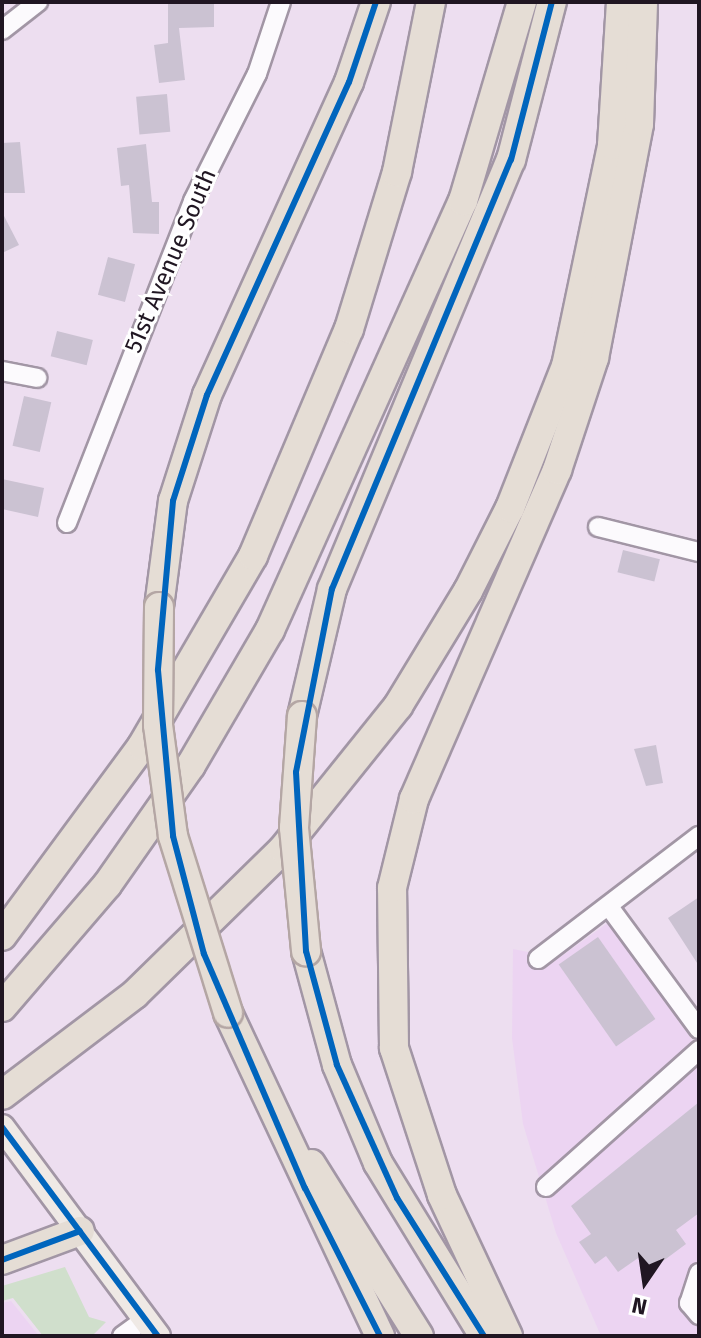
<!DOCTYPE html>
<style>
body{margin:0}
#map{position:relative;width:701px;height:1338px;overflow:hidden;background:#eddef0;font-family:"Fira Sans",sans-serif}
div>[style]{position:absolute}
.built>*{inset:0;background:#ecd4f2}
.green>*{inset:0;background:#d0dfcc}
.building>*{inset:0;background:#cbc2d2;transform-origin:0 0}
.roads{filter:drop-shadow(2px 0 #a296a5) drop-shadow(-2px 0 #a296a5) drop-shadow(0 2px #a296a5) drop-shadow(0 -2px #a296a5)}
.minor>*{height:18px;margin:-9px;padding:0 9px;transform-origin:9px;border-radius:9px;background:#fcfafd}
.major>*{height:24px;margin:-12px;padding:0 12px;transform-origin:12px;border-radius:12px;background:#efe9e5}
.highway>*{height:28px;margin:-14px;padding:0 14px;transform-origin:14px;border-radius:14px;background:#e5ddd5}
.bridges{filter:drop-shadow(2px 0 #b4a6a4) drop-shadow(-2px 0 #b4a6a4) drop-shadow(0 2px #b4a6a4) drop-shadow(0 -2px #b4a6a4)}
.highway-bridge>*{height:28px;margin:-14px;padding:0 14px;transform-origin:14px;border-radius:14px;background:#e5ddd5}
.bus-1>*{height:6px;margin:-3px;padding:0 3px;transform-origin:3px;border-radius:3px;background:#0065bd}
span{translate:-50% -50%;white-space:nowrap;text-align:center;line-height:1.15;-webkit-text-stroke:6px #fff;paint-order:stroke}
.street-label{font-size:24px;color:#201622}
.frame{position:absolute;inset:0;border:4px solid #201622;pointer-events:none}
.north{position:absolute;left:605px;top:1242px;width:80px;height:80px;-webkit-text-stroke:6px #fff;paint-order:stroke;rotate:193deg;font-size:22px;font-weight:700;line-height:32px;text-align:center;color:#201622}
.north::after{content:'';display:block;margin:auto;width:28px;height:36px;background:#201622;clip-path:polygon(50% 0,100% 100%,50% 72%,0 100%)}
</style>
<div id="map">
<div class="built">
<div style="clip-path:polygon(609px 922px,699px 1050px,699px 1336px,601px 1336px,556px 1233px,523px 1124px,512px 1038px,513px 949px,528px 952px,545px 968px)"></div>
<div style="clip-path:polygon(11px 1301px,39px 1336px,2px 1336px,2px 1303px)"></div>
</div>
<div class="green">
<div style="clip-path:polygon(65px 1267px,89px 1317px,106px 1322px,92px 1336px,43px 1336px,13px 1298px,2px 1301px,2px 1286px)"></div>
</div>
<div class="building">
<div style="clip-path:polygon(168px 2px,214px 2px,214px 27px,179px 28px,185px 80px,159px 83px,154px 45px,168px 43px)"></div>
<div style="left:167px;top:94px;width:38px;height:31px;rotate:85deg"></div>
<div style="clip-path:polygon(20px 142px,25px 193px,2px 193px,2px 143px)"></div>
<div style="clip-path:polygon(146px 144px,152px 202px,159px 202px,159px 234px,133px 233px,129px 185px,121px 186px,117px 148px)"></div>
<div style="clip-path:polygon(2px 212px,19px 245px,2px 253px)"></div>
<div style="left:108px;top:257px;width:28px;height:39px;rotate:15deg"></div>
<div style="left:57px;top:331px;width:37px;height:26px;rotate:14deg"></div>
<div style="left:24px;top:396px;width:28px;height:51px;rotate:13deg"></div>
<div style="clip-path:polygon(2px 479px,44px 488px,38px 517px,2px 509px)"></div>
<div style="left:623px;top:550px;width:38px;height:23px;rotate:14deg"></div>
<div style="clip-path:polygon(656px 745px,663px 783px,646px 786px,634px 749px)"></div>
<div style="clip-path:polygon(699px 897px,699px 966px,668px 918px)"></div>
<div style="left:598px;top:937px;width:100px;height:48px;rotate:55deg"></div>
<div style="clip-path:polygon(699px 1102px,699px 1213px,676px 1230px,686px 1244px,651px 1270px,641px 1256px,618px 1272px,606px 1256px,595px 1264px,579px 1242px,591px 1234px,571px 1206px)"></div>
</div>
<div class="roads">
<div class="minor">
<div style="left:2px;top:30px;width:46px;rotate:-37.9deg"></div>
<div style="left:2px;top:371px;width:36px;rotate:11deg"></div>
<div style="left:67px;top:523px;width:346px;rotate:-68.6deg"></div>
<div style="left:193px;top:201px;width:142px;rotate:-63.3deg"></div>
<div style="left:257px;top:74px;width:76px;rotate:-71.6deg"></div>
<div style="left:598px;top:527px;width:104px;rotate:13.9deg"></div>
<div style="left:610px;top:908px;width:150px;rotate:53.7deg"></div>
<div style="left:538px;top:959px;width:203px;rotate:-37.4deg"></div>
<div style="left:546px;top:1187px;width:205px;rotate:-41.8deg"></div>
<div style="left:699px;top:1273px;width:32px;rotate:108deg"></div>
<div style="left:689px;top:1303px;width:16px;rotate:50deg"></div>
<div style="left:122px;top:1336px;width:29px;rotate:-36deg"></div>
</div>
<div class="major">
<div style="left:2px;top:1127px;width:261px;rotate:53.3deg"></div>
</div>
<div class="highway">
<div style="left:159px;top:607px;width:107px;rotate:-82.5deg"></div>
<div style="left:173px;top:501px;width:111px;rotate:-72.2deg"></div>
<div style="left:207px;top:395px;width:344px;rotate:-65.6deg"></div>
<div style="left:349px;top:82px;width:84px;rotate:-71.4deg"></div>
<div style="left:302px;top:716px;width:130px;rotate:-76.7deg"></div>
<div style="left:332px;top:589px;width:465px;rotate:-67.4deg"></div>
<div style="left:511px;top:160px;width:163px;rotate:-75.5deg"></div>
<div style="left:2px;top:936px;width:236px;rotate:-53.6deg"></div>
<div style="left:142px;top:746px;width:220px;rotate:-59.7deg"></div>
<div style="left:253px;top:556px;width:246px;rotate:-67.1deg"></div>
<div style="left:349px;top:329px;width:164px;rotate:-73deg"></div>
<div style="left:397px;top:172px;width:173px;rotate:-78.7deg"></div>
<div style="left:306px;top:951px;width:118px;rotate:74.8deg"></div>
<div style="left:337px;top:1065px;width:106px;rotate:67.3deg"></div>
<div style="left:378px;top:1163px;width:203px;rotate:58.5deg"></div>
<div style="left:2px;top:1007px;width:161px;rotate:-49.3deg"></div>
<div style="left:107px;top:885px;width:146px;rotate:-55deg"></div>
<div style="left:191px;top:765px;width:156px;rotate:-59.7deg"></div>
<div style="left:270px;top:630px;width:470px;rotate:-65.8deg"></div>
<div style="left:463px;top:201px;width:208px;rotate:-73.5deg"></div>
<div style="left:228px;top:1013px;width:357px;rotate:64.8deg"></div>
<div style="left:2px;top:1095px;width:167px;rotate:-37.2deg"></div>
<div style="left:135px;top:994px;width:207px;rotate:-44.4deg"></div>
<div style="left:283px;top:849px;width:184px;rotate:-51.2deg"></div>
<div style="left:398px;top:706px;width:135px;rotate:-58.7deg"></div>
<div style="left:468px;top:591px;width:93px;rotate:-63.2deg"></div>
<div style="left:510px;top:508px;width:153px;rotate:-68.5deg"></div>
<div style="left:566px;top:366px;width:226px;rotate:-78.2deg"></div>
<div style="left:612px;top:145px;width:143px;rotate:-86.4deg"></div>
<div style="left:311px;top:1164px;width:203px;rotate:57.9deg"></div>
<div style="left:2px;top:1260px;width:83px;rotate:-20.4deg"></div>
<div style="left:508px;top:1336px;width:156px;rotate:-115.1deg"></div>
<div style="left:442px;top:1195px;width:155px;rotate:-108.1deg"></div>
<div style="left:394px;top:1048px;width:160px;rotate:-90.7deg"></div>
<div style="left:392px;top:888px;width:92px;rotate:-76.1deg"></div>
<div style="left:414px;top:799px;width:359px;rotate:-66.5deg"></div>
<div style="left:557px;top:470px;width:118px;rotate:-71.7deg"></div>
<div style="left:594px;top:358px;width:238px;rotate:-79.1deg"></div>
<div style="left:639px;top:124px;width:122px;rotate:-88.1deg"></div>
</div>
</div>
<div class="bridges">
<div class="highway-bridge">
<div style="left:159px;top:607px;width:118px;rotate:90.5deg"></div>
<div style="left:158px;top:725px;width:112px;rotate:82.3deg"></div>
<div style="left:173px;top:836px;width:185px;rotate:72.7deg"></div>
<div style="left:302px;top:716px;width:112px;rotate:94.1deg"></div>
<div style="left:294px;top:828px;width:124px;rotate:84.4deg"></div>
</div>
</div>
<div class="bus-1">
<div style="left:376px;top:2px;width:84px;rotate:108.6deg"></div>
<div style="left:349px;top:82px;width:344px;rotate:114.4deg"></div>
<div style="left:207px;top:395px;width:111px;rotate:107.8deg"></div>
<div style="left:173px;top:501px;width:170px;rotate:95.1deg"></div>
<div style="left:158px;top:670px;width:167px;rotate:84.8deg"></div>
<div style="left:173px;top:836px;width:122px;rotate:75.3deg"></div>
<div style="left:204px;top:954px;width:255px;rotate:66.7deg"></div>
<div style="left:305px;top:1188px;width:166px;rotate:63.1deg"></div>
<div style="left:2px;top:1127px;width:261px;rotate:53.3deg"></div>
<div style="left:2px;top:1260px;width:83px;rotate:-20.4deg"></div>
<div style="left:484px;top:1336px;width:163px;rotate:-122.2deg"></div>
<div style="left:397px;top:1198px;width:146px;rotate:-114.3deg"></div>
<div style="left:337px;top:1065px;width:118px;rotate:-105.2deg"></div>
<div style="left:306px;top:951px;width:179px;rotate:-93.2deg"></div>
<div style="left:296px;top:772px;width:187px;rotate:-78.9deg"></div>
<div style="left:332px;top:589px;width:465px;rotate:-67.4deg"></div>
<div style="left:511px;top:160px;width:163px;rotate:-75.5deg"></div>
</div>
<div class="street-label">
<span style="left:171px;top:261px;rotate:-67deg">51st Avenue South</span>
</div>
<div class="frame"></div>
<div class="north">N</div>
</div>
